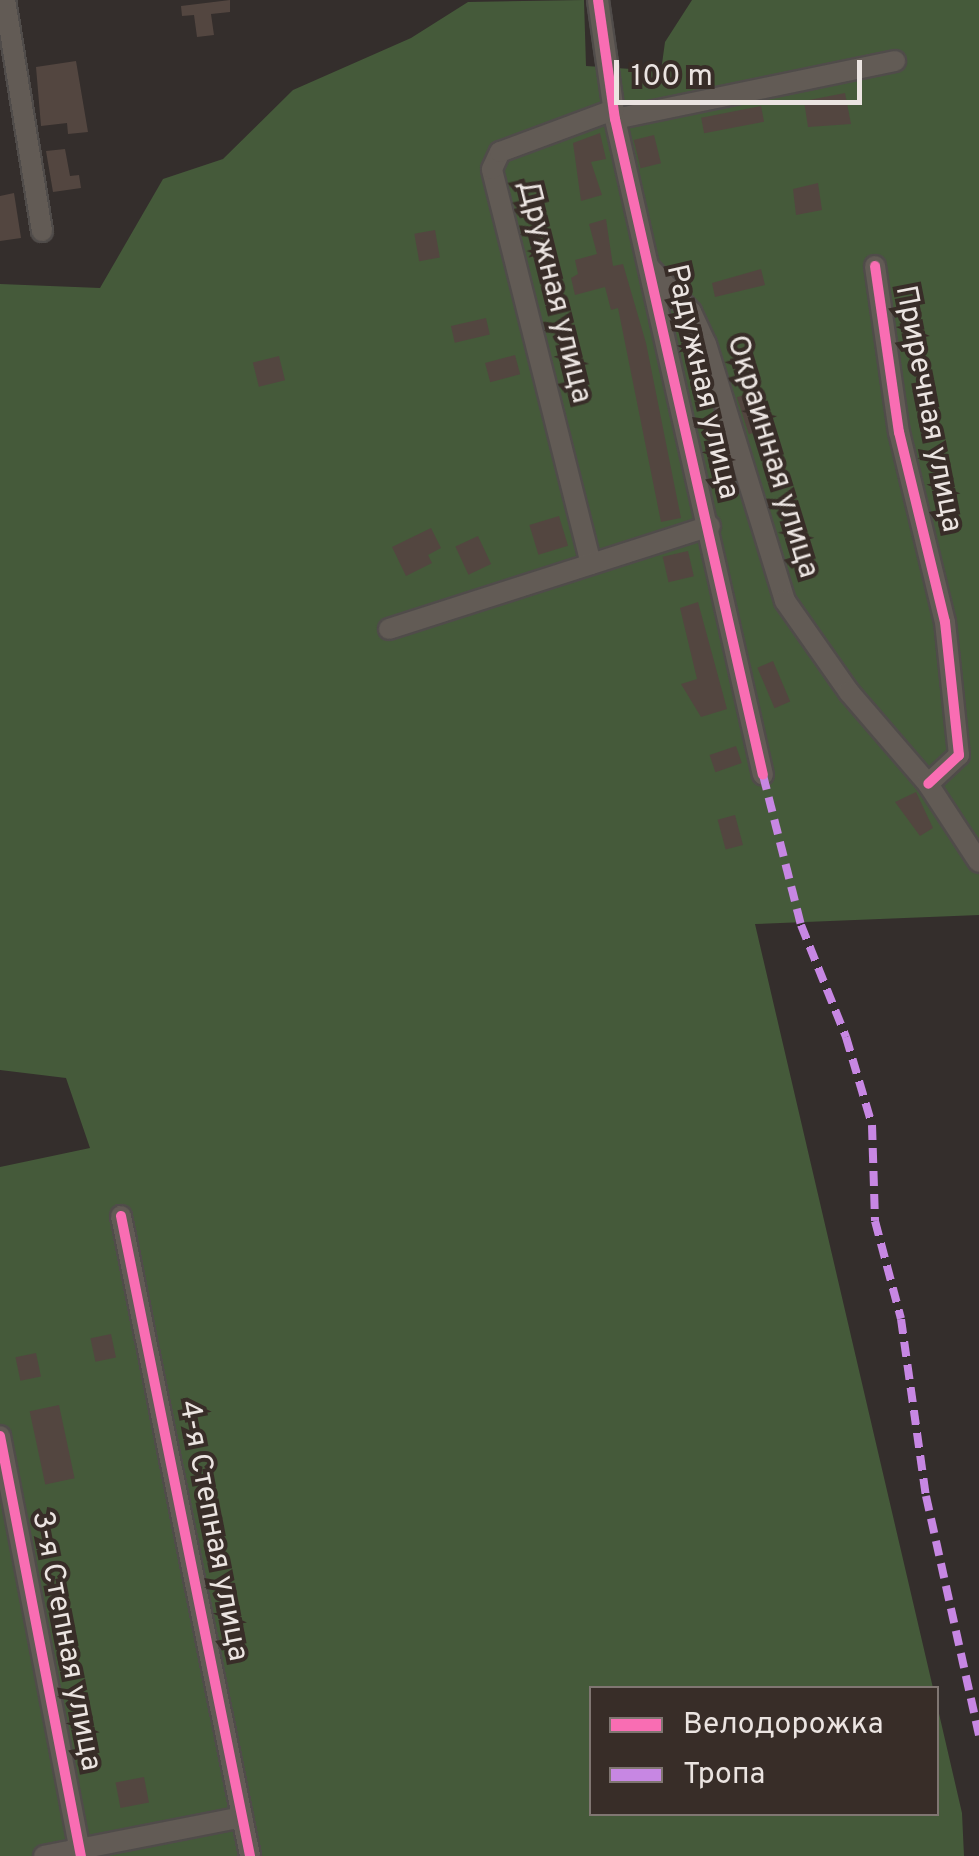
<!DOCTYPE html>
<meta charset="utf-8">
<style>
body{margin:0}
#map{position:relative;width:979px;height:1856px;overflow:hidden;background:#342e2c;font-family:Overpass,sans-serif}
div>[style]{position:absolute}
.green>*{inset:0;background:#455a3a}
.building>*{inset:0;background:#534640;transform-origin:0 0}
.roads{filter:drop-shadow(2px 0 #504c4a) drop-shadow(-2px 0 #504c4a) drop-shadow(0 2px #504c4a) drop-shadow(0 -2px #504c4a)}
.minor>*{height:20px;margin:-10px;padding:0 10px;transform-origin:10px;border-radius:10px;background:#625b55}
.quiet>*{height:8px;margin-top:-4px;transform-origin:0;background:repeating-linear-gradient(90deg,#c787e3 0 15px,transparent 0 23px)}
.cycleway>*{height:10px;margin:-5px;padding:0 5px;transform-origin:5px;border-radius:5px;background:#f96db3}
span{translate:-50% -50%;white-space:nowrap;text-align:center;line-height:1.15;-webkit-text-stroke:8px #382d28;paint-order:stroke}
.street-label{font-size:30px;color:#ebe4e1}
.legend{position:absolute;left:589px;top:1686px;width:350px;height:130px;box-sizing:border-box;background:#382d28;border:2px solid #807672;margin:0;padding:12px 18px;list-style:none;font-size:30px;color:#ebe4e1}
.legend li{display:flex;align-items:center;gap:20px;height:50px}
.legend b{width:50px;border:2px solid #807672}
.scale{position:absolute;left:614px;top:60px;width:248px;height:45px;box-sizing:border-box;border:5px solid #ebe4e1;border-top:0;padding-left:12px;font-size:30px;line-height:35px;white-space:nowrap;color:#ebe4e1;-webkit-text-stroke:8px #382d28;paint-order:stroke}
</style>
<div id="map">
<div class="green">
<div style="clip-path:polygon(584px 0,586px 66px,661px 71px,665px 42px,692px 0,979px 0,979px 915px,755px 924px,933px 1688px,592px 1688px,592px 1814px,936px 1814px,937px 1705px,962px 1813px,964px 1856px,0 1856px,0 1167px,90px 1148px,66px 1078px,0 1070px,0 284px,100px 288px,163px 179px,223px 159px,293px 90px,411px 38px,468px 2px)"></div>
</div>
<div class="building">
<div style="clip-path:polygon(230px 0,230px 12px,211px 14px,214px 35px,197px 37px,194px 15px,182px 16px,181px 6px)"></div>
<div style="clip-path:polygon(76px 61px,88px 132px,68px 134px,67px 123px,41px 126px,36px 67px)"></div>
<div style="clip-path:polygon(845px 93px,851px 124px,808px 127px,804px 101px)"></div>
<div style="left:761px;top:106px;width:16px;height:61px;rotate:79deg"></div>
<div style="clip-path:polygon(600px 133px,606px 159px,591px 162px,602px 195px,581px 201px,573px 143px)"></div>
<div style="left:654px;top:135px;width:29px;height:21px;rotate:76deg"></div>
<div style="clip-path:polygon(65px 149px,70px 176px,79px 175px,81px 188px,53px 192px,46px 151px)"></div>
<div style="clip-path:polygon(818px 183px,822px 210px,796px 215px,793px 189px)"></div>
<div style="clip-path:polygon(14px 193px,21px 238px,0 241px,0 196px)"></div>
<div style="clip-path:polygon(606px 219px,613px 266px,623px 264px,646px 343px,681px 518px,661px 522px,618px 308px,611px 310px,605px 287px,575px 295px,571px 278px,578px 274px,575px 260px,597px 254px,589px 224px)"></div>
<div style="left:435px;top:230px;width:28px;height:21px;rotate:80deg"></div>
<div style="clip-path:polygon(761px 269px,765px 285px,715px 297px,712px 283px)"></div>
<div style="left:486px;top:318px;width:17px;height:36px;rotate:77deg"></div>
<div style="left:515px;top:355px;width:20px;height:31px;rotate:75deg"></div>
<div style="left:279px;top:356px;width:25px;height:27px;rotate:76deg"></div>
<div style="left:753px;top:392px;width:39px;height:17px;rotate:72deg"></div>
<div style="left:559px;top:516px;width:31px;height:31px;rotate:73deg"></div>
<div style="clip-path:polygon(431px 528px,441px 548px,428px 555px,432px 563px,406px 576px,392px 547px)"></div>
<div style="left:478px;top:536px;width:31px;height:25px;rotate:65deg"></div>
<div style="left:688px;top:551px;width:26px;height:26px;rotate:77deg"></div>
<div style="clip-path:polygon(698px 602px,727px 709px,701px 717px,681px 684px,697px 679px,680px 608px)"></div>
<div style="left:773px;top:661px;width:44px;height:17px;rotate:67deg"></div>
<div style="left:736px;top:746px;width:18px;height:28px;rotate:71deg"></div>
<div style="clip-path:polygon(916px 792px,933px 828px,920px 836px,895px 802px)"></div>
<div style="left:735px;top:815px;width:31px;height:18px;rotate:75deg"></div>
<div style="left:111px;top:1334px;width:24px;height:21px;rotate:78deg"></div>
<div style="left:36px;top:1353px;width:24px;height:21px;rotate:78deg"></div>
<div style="left:59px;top:1405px;width:75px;height:30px;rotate:78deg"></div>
<div style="left:144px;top:1777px;width:26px;height:29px;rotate:79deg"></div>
</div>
<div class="roads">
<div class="minor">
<div style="left:5px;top:0;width:234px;rotate:80.9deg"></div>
<div style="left:598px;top:0;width:120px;rotate:81.9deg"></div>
<div style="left:615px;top:119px;width:672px;rotate:77.29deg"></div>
<div style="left:615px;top:119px;width:286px;rotate:-11.7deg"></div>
<div style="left:875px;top:266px;width:168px;rotate:81.8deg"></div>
<div style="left:899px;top:432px;width:195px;rotate:76.4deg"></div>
<div style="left:945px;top:622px;width:134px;rotate:84deg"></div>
<div style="left:959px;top:755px;width:42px;rotate:136.9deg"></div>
<div style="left:649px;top:267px;width:62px;rotate:47deg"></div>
<div style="left:691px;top:312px;width:35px;rotate:65deg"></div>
<div style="left:706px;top:344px;width:269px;rotate:72.9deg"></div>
<div style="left:785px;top:601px;width:111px;rotate:54.9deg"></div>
<div style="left:849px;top:692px;width:121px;rotate:49.3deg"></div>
<div style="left:928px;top:784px;width:93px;rotate:56.8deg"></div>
<div style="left:591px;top:564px;width:407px;rotate:-104.1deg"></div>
<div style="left:492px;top:169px;width:19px;rotate:-65deg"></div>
<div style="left:500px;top:152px;width:121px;rotate:-20.4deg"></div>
<div style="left:389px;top:629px;width:337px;rotate:-17.8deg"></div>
<div style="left:121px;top:1216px;width:653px;rotate:78.6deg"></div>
<div style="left:0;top:1436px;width:428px;rotate:79.1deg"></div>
<div style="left:44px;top:1856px;width:202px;rotate:-11.1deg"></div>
</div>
</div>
<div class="quiet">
<div style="left:763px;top:775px;width:155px;rotate:75.8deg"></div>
<div style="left:801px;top:925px;width:121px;rotate:68.1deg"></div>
<div style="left:846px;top:1037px;width:92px;rotate:73.5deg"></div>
<div style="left:872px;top:1125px;width:96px;rotate:88.2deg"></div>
<div style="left:875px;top:1221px;width:101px;rotate:75.1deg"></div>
<div style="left:901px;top:1319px;width:179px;rotate:82deg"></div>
<div style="left:926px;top:1496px;width:245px;rotate:77.5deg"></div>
</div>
<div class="cycleway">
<div style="left:598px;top:0;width:120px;rotate:81.9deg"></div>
<div style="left:615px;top:119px;width:672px;rotate:77.29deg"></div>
<div style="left:875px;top:266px;width:168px;rotate:81.8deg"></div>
<div style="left:899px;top:432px;width:195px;rotate:76.4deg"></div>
<div style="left:945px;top:622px;width:134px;rotate:84deg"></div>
<div style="left:959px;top:755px;width:42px;rotate:136.9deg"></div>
<div style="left:121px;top:1216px;width:653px;rotate:78.6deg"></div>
<div style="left:0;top:1436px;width:428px;rotate:79.1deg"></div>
</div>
<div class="street-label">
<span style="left:553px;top:292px;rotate:76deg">Дружная улица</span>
<span style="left:701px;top:382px;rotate:77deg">Радужная улица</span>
<span style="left:927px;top:409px;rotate:79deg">Приречная улица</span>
<span style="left:771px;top:457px;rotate:73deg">Окраинная улица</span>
<span style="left:212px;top:1531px;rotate:79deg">4-я Степная улица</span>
<span style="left:65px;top:1641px;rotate:79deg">3-я Степная улица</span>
</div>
<ul class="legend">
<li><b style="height:12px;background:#f96db3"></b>Велодорожка</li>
<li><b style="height:12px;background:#c787e3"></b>Тропа</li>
</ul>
<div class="scale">100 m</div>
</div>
